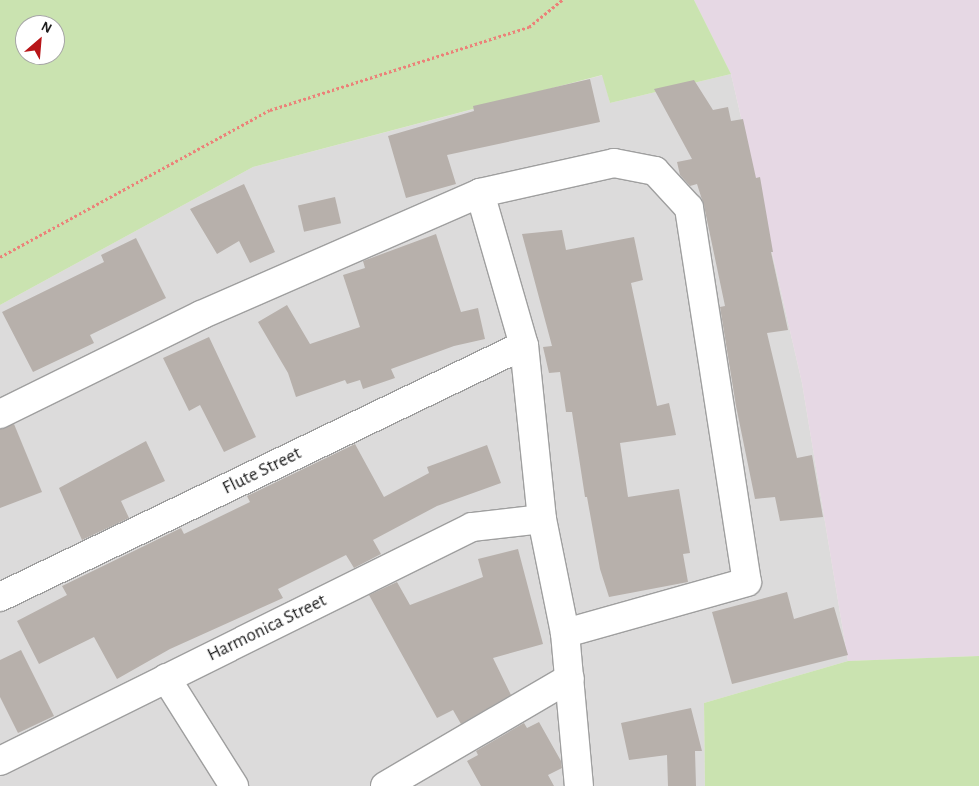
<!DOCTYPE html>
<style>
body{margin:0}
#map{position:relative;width:979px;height:786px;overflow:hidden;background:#eeebe5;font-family:"Alegreya Sans",sans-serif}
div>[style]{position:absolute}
.residential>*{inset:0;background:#dcdbdb}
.industrial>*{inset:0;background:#e6d8e4}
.grass>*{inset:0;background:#cae3b0}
.building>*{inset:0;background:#b7b0ab;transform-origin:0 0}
.path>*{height:3px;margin-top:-1.5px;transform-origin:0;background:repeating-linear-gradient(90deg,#eb8279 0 2.5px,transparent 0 5px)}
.roads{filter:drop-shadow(1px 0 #9f9f9f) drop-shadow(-1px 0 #9f9f9f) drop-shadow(0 1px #9f9f9f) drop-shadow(0 -1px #9f9f9f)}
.minor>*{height:28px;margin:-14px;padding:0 14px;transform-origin:14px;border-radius:14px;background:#fff}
span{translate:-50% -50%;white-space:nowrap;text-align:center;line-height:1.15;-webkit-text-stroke:4px #fff;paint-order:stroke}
.street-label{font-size:19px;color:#1e1e1e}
.north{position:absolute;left:15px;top:15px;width:50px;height:50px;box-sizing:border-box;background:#fff;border:1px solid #a5a5a5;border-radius:50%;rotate:27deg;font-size:14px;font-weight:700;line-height:20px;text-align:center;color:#1e1e1e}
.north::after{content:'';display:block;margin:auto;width:18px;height:22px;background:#b81518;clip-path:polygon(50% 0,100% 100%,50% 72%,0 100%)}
</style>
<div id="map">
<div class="residential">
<div style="clip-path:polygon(731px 74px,802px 383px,848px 661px,704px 703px,705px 786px,0 786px,0 305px,253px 167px,603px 75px,610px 103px)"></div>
</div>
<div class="industrial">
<div style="clip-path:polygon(694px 0,979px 0,979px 656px,848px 661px,802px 383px,731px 74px)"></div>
</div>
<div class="grass">
<div style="clip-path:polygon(evenodd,0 0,694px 0,731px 74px,610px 103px,602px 75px,253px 167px,0 305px,0 0,25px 25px,55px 25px,55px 55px,25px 55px,25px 25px)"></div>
<div style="clip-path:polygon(979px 656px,979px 786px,705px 786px,704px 703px,848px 661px)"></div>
</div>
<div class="building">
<div style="clip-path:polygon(590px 79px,600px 122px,447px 155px,456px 184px,406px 198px,388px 136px,474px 111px,473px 106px)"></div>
<div style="clip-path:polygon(694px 80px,713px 110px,728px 107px,731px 121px,743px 119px,756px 178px,760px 177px,773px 252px,771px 252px,788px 330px,767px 333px,797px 458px,812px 455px,823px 517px,780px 521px,775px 497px,755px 499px,736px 406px,720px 307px,725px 306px,704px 206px,697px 184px,690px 186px,680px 175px,677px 162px,692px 159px,654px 89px)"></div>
<div style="clip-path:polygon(244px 184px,275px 252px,250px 263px,239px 241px,217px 254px,190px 209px)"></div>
<div style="left:335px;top:197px;width:27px;height:38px;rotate:77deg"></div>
<div style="clip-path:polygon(562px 230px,566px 250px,634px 237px,643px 280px,631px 283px,657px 406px,669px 403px,676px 435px,620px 443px,628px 497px,679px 489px,690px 553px,683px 554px,688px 582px,609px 597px,600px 569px,587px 497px,585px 497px,572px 412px,566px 412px,560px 372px,549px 373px,543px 347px,552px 346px,522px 234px)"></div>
<div style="clip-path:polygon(436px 234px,461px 312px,478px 308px,485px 339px,454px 346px,391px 369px,395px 378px,363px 389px,360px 380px,347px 384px,345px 380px,296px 397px,288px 373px,258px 322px,287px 305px,310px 344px,360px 327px,343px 275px,365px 268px,363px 261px)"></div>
<div style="clip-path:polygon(136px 238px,166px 298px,90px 335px,94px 343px,33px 372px,2px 312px,104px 262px,101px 255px)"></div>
<div style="clip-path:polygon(209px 337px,256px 437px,224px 452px,200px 405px,189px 411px,163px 358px)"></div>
<div style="clip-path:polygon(14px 424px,42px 492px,0 508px,0 429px)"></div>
<div style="clip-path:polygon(146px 441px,165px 481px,121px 501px,129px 518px,82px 540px,59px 488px)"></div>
<div style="clip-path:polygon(355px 444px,384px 497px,429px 473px,427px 467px,487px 445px,501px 483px,437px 506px,373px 540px,381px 554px,354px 568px,346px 555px,278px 589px,283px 598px,170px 649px,117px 679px,94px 637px,39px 664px,17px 621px,67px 595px,62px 586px,181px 528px,184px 534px,250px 502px,247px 496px)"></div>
<div style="clip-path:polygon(518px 549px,543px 644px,493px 658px,511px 695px,461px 724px,453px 710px,437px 718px,369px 595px,397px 582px,410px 605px,483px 577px,478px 559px)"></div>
<div style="clip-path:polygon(787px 592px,794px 619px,834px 607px,848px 655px,732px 684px,712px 612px)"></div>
<div style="clip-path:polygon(21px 650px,54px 716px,18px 733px,0 697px,0 660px)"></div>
<div style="clip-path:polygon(691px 708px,702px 751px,695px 751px,696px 786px,668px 786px,667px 755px,629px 760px,621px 723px)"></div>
<div style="clip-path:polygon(539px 722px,561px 761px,562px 768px,548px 775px,554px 786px,481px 786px,467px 761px,478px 755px,476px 751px,524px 723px,527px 728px)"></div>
</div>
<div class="path">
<div style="left:0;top:257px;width:307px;rotate:-28.6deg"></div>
<div style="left:270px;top:110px;width:272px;rotate:-17.8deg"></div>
<div style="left:529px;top:27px;width:43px;rotate:-39.3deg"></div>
</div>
<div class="roads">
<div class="minor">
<div style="left:480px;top:193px;width:137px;rotate:-12.6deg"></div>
<div style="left:614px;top:163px;width:42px;rotate:11deg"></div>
<div style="left:655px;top:171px;width:50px;rotate:47.4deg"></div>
<div style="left:689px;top:208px;width:378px;rotate:81.2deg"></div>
<div style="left:747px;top:582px;width:189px;rotate:164.3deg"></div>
<div style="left:0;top:414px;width:224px;rotate:-26.2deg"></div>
<div style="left:201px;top:315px;width:305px;rotate:-23.6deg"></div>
<div style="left:480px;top:193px;width:158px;rotate:73.9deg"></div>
<div style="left:524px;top:345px;width:175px;rotate:84.1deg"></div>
<div style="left:542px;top:519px;width:116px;rotate:78.6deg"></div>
<div style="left:565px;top:633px;width:154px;rotate:84.8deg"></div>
<div style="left:0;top:597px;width:581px;rotate:-25.68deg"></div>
<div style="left:166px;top:678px;width:128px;rotate:57.8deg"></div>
<div style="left:0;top:761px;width:527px;rotate:-26.37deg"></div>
<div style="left:472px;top:527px;width:70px;rotate:-6.5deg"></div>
<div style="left:385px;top:786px;width:214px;rotate:-30.3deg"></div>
</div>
</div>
<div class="street-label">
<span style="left:262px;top:471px;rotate:-26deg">Flute Street</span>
<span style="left:267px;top:628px;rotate:-26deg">Harmonica Street</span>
</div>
<div class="north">N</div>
</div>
